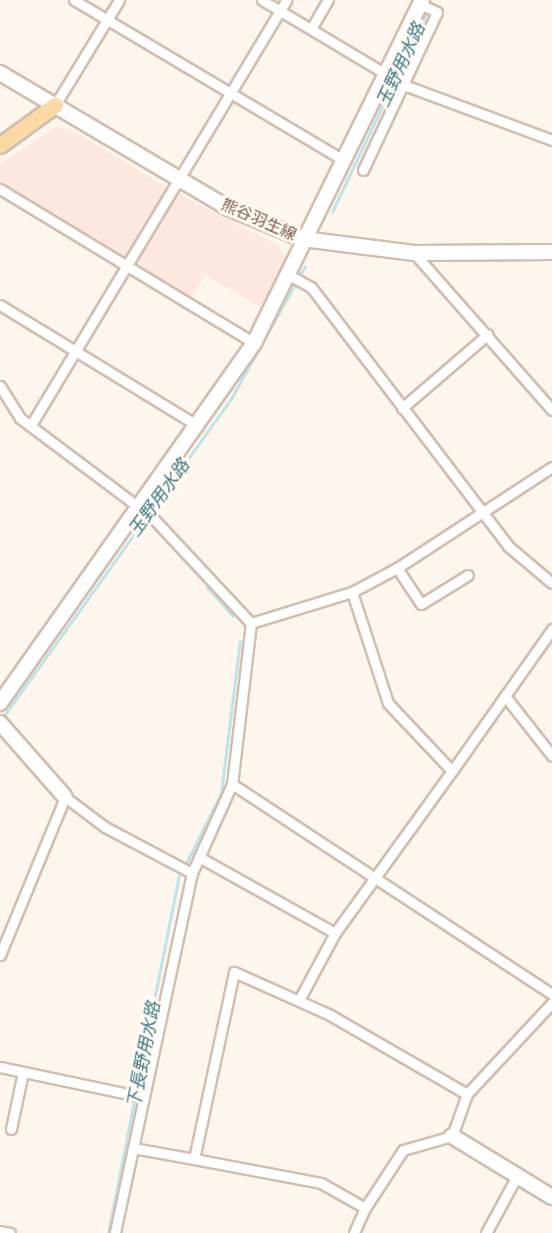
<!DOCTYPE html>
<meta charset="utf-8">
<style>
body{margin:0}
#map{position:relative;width:552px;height:1233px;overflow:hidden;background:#fdf6ec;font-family:Quicksand,"Noto Sans JP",sans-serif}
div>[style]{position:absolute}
.commercial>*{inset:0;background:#fde8e0}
.stream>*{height:3px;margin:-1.5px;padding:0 1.5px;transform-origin:1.5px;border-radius:1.5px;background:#bfe3e8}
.roads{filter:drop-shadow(2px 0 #d1beb0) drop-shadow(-2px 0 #d1beb0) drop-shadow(0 2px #d1beb0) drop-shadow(0 -2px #d1beb0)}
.street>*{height:9px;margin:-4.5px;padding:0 4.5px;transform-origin:4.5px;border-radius:4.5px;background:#fff}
.secondary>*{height:14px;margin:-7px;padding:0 7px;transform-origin:7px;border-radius:7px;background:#fff}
.primary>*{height:15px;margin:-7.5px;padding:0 7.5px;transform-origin:7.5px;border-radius:7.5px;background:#fbd9a5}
span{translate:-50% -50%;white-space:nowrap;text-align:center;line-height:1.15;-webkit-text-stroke:6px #fffaf3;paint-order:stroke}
.street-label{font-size:16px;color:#7a5c4d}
.water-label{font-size:18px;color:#437c86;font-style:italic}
</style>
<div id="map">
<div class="commercial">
<div style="clip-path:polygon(57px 127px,70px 129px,168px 188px,126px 257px,0 183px,0 164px)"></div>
<div style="clip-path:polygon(177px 193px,276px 244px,288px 261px,263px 308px,205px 275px,191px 298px,134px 264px)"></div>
</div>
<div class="stream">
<div style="left:332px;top:212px;width:217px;rotate:-64.6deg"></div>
<div style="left:207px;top:587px;width:39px;rotate:48deg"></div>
<div style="left:1px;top:720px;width:397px;rotate:-54.4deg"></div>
<div style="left:232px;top:397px;width:150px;rotate:-60.9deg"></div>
<div style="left:186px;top:863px;width:78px;rotate:-63.4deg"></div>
<div style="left:221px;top:793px;width:153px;rotate:-82.9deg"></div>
<div style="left:108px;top:1233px;width:364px;rotate:-78.8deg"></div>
</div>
<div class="roads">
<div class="street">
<div style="left:74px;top:0;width:314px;rotate:30.7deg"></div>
<div style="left:262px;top:0;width:165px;rotate:30.9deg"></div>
<div style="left:404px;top:85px;width:158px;rotate:20.4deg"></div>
<div style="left:311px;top:29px;width:34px;rotate:-60deg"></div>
<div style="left:55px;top:105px;width:123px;rotate:-58.6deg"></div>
<div style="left:363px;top:170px;width:174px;rotate:-64.9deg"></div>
<div style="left:437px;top:12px;width:19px;rotate:-155deg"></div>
<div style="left:0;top:189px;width:297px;rotate:31.2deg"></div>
<div style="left:414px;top:253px;width:209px;rotate:48.7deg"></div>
<div style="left:289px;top:275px;width:25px;rotate:29deg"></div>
<div style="left:311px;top:287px;width:325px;rotate:52.7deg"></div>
<div style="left:508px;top:546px;width:57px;rotate:40.1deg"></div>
<div style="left:0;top:305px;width:232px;rotate:31.4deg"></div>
<div style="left:0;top:386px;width:38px;rotate:58deg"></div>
<div style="left:20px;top:418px;width:165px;rotate:36.9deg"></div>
<div style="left:152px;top:517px;width:145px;rotate:47deg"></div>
<div style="left:251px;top:623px;width:162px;rotate:96.7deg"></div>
<div style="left:232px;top:784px;width:98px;rotate:114.2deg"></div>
<div style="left:192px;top:873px;width:368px;rotate:102.1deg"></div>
<div style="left:402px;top:408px;width:113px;rotate:-40.7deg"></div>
<div style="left:31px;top:425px;width:496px;rotate:-59deg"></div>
<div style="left:397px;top:568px;width:43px;rotate:56.3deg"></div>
<div style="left:421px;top:604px;width:55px;rotate:-31.7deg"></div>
<div style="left:251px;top:623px;width:106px;rotate:-17.1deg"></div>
<div style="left:352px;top:592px;width:51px;rotate:-28.1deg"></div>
<div style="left:397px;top:568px;width:185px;rotate:-33.1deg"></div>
<div style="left:505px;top:696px;width:76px;rotate:51.9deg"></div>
<div style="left:452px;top:771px;width:174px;rotate:-54.8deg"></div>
<div style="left:232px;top:784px;width:383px;rotate:33.3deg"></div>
<div style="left:199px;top:857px;width:156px;rotate:29.2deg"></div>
<div style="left:335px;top:933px;width:76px;rotate:118.2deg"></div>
<div style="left:335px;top:933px;width:200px;rotate:-54.2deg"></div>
<div style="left:452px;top:771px;width:93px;rotate:-133.3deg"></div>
<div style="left:388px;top:703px;width:117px;rotate:-108deg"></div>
<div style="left:0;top:955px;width:171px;rotate:-67.6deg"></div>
<div style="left:65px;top:797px;width:50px;rotate:36.9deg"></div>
<div style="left:105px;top:827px;width:98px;rotate:27.9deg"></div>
<div style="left:0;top:1067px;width:145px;rotate:11.9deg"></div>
<div style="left:467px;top:1094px;width:125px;rotate:-47deg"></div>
<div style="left:11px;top:1129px;width:58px;rotate:-78.1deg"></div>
<div style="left:133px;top:1148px;width:62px;rotate:10.2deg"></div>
<div style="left:194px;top:1159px;width:191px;rotate:-77.9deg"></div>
<div style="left:234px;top:972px;width:105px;rotate:24.1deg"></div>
<div style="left:330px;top:1015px;width:158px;rotate:30deg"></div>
<div style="left:467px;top:1094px;width:45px;rotate:109.7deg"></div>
<div style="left:452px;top:1136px;width:51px;rotate:164.1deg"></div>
<div style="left:403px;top:1150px;width:69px;rotate:123.2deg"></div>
<div style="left:194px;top:1159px;width:129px;rotate:10.7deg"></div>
<div style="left:321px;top:1183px;width:51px;rotate:29.6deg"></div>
<div style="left:365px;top:1208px;width:27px;rotate:114deg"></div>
<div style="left:0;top:1231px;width:10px;rotate:11deg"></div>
<div style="left:486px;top:1233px;width:67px;rotate:-61.5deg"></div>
</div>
<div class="secondary">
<div style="left:0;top:73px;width:265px;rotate:30.6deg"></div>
<div style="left:228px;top:208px;width:81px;rotate:22.5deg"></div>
<div style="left:303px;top:239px;width:112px;rotate:7.2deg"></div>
<div style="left:414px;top:253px;width:138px;rotate:-0.4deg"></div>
<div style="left:0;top:703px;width:441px;rotate:-54.8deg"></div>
<div style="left:254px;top:343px;width:382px;rotate:-63.9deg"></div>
<div style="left:0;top:723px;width:98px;rotate:48.7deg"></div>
<div style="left:452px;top:1136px;width:117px;rotate:31.4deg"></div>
</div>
<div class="primary">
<div style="left:0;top:145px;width:68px;rotate:-36deg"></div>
</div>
</div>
<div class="street-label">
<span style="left:259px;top:219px;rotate:24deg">熊谷羽生線</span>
</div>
<div class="water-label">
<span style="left:401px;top:65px;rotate:-65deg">玉野用水路</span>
<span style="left:159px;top:498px;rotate:-54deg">玉野用水路</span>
<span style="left:144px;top:1055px;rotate:-79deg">下長野用水路</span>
</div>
</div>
